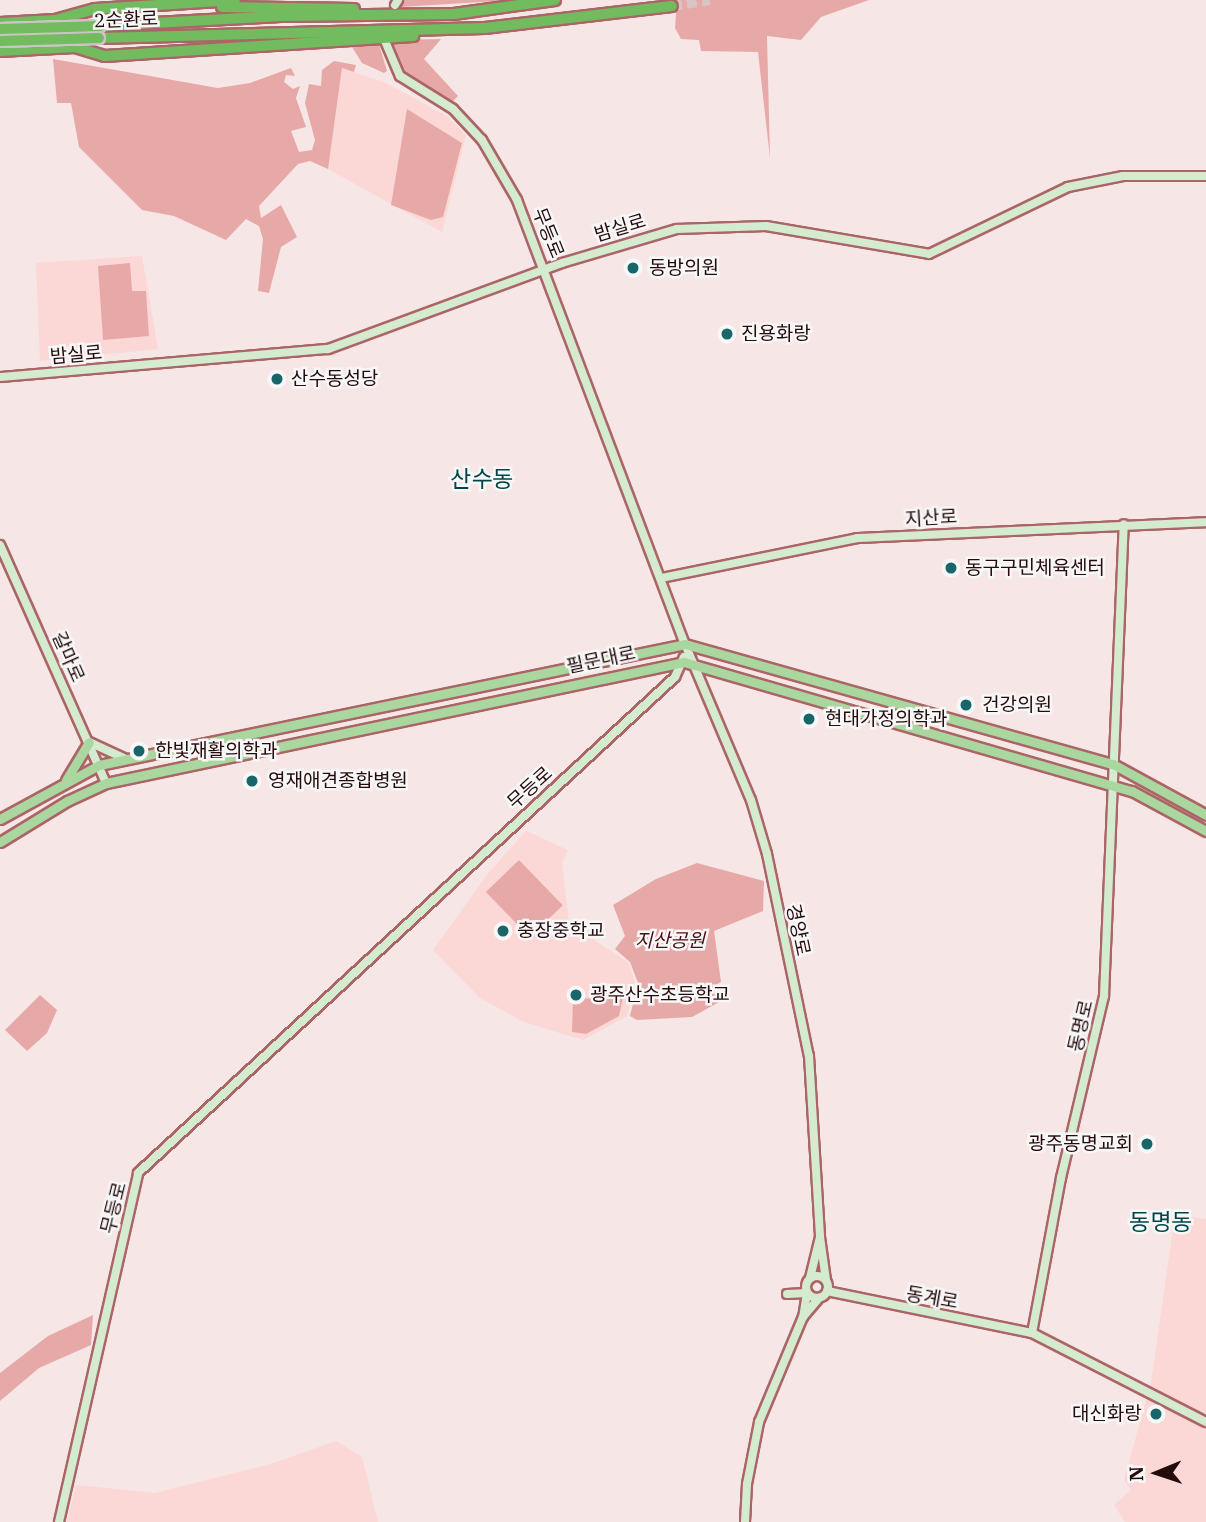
<!DOCTYPE html>
<meta charset="utf-8">
<style>
body{margin:0}
#map{position:relative;width:1206px;height:1522px;overflow:hidden;background:#f6e6e5;font-family:"IBM Plex Serif","Noto Sans KR",serif}
div>[style]{position:absolute}
.built>*{inset:0;background:#fbd7d6}
.green>*{inset:0;background:#e7a9a8;transform-origin:0 0}
.highway-tunnel>*{height:10px;margin-top:-5px;transform-origin:0;background:repeating-linear-gradient(90deg,#d7c5c4 0 10px,transparent 0 15px)}
.roads{filter:drop-shadow(2px 0 #ac6566) drop-shadow(-2px 0 #ac6566) drop-shadow(0 2px #ac6566) drop-shadow(0 -2px #ac6566)}
.secondary>*{height:8px;margin:-4px;padding:0 4px;transform-origin:4px;border-radius:4px;background:#d5ebcf}
.secondary>.ring{margin:-4px;padding:0;box-sizing:content-box;background:none;border:8px solid #d5ebcf;border-radius:50%}
.primary>*{height:9px;margin:-4.5px;padding:0 4.5px;transform-origin:4.5px;border-radius:4.5px;background:#aad79f}
.highway>*{height:10px;margin:-5px;padding:0 5px;transform-origin:5px;border-radius:5px;background:#72bc5f}
.bridges{filter:drop-shadow(2px 0 #cbc4c5) drop-shadow(-2px 0 #cbc4c5) drop-shadow(0 2px #cbc4c5) drop-shadow(0 -2px #cbc4c5)}
.highway-bridge>*{height:10px;margin:-5px;padding:0 5px;transform-origin:5px;border-radius:5px;background:#72bc5f}
.dots>*{width:19px;height:19px;translate:-50% -50%;box-sizing:border-box;border:4px solid #f7f7f7;border-radius:50%}
span{translate:-50% -50%;white-space:nowrap;text-align:center;line-height:1.15;-webkit-text-stroke:5px #f7f7f7;paint-order:stroke}
.street-label{font-size:19px;color:#260b0c}
.poi-label{font-size:19px;color:#260b0c}
.left{translate:0 -50%;text-align:left}
.right{translate:-100% -50%;text-align:right}
.park-label{font-size:19px;color:#4e0c15;font-style:italic}
.quarter-label{font-size:23px;color:#014548}
.north{position:absolute;left:1122px;top:1438px;width:70px;height:70px;-webkit-text-stroke:5px #f7f7f7;paint-order:stroke;rotate:268deg;font-size:19px;font-weight:700;line-height:28px;text-align:center;color:#260b0c}
.north::after{content:'';display:block;margin:auto;width:24px;height:32px;background:#260b0c;clip-path:polygon(50% 0,100% 100%,50% 72%,0 100%)}
</style>
<div id="map">
<div class="built">
<div style="clip-path:polygon(342px 68px,388px 84px,447px 116px,466px 135px,442px 232px,328px 169px)"></div>
<div style="clip-path:polygon(142px 256px,158px 349px,40px 361px,36px 263px)"></div>
<div style="clip-path:polygon(526px 831px,568px 850px,562px 863px,569px 923px,629px 963px,635px 983px,627px 1016px,583px 1040px,524px 1022px,480px 998px,433px 950px,489px 872px)"></div>
<div style="clip-path:polygon(1175px 1215px,1206px 1219px,1206px 1522px,1125px 1522px,1114px 1505px,1131px 1490px,1124px 1480px,1151px 1383px)"></div>
<div style="clip-path:polygon(336px 1441px,362px 1457px,378px 1522px,67px 1522px,76px 1485px,155px 1493px,271px 1464px)"></div>
</div>
<div class="green">
<div style="clip-path:polygon(403px 0,513px 0,400px 7px)"></div>
<div style="clip-path:polygon(677px 0,869px 0,821px 17px,801px 40px,767px 36px,770px 158px,758px 52px,701px 51px,699px 40px,681px 39px,675px 28px)"></div>
<div style="clip-path:polygon(441px 39px,424px 59px,458px 96px,452px 102px,411px 81px,389px 52px,389px 40px)"></div>
<div style="clip-path:polygon(378px 41px,387px 71px,384px 73px,362px 63px,349px 42px)"></div>
<div style="clip-path:polygon(53px 59px,218px 88px,250px 83px,291px 68px,295px 76px,286px 75px,284px 82px,293px 89px,300px 86px,296px 98px,306px 127px,291px 131px,299px 152px,312px 150px,315px 140px,305px 103px,309px 84px,321px 86px,322px 70px,334px 61px,356px 65px,354px 72px,342px 68px,328px 169px,310px 161px,298px 164px,259px 206px,261px 218px,281px 205px,297px 237px,281px 247px,269px 293px,258px 291px,263px 239px,259px 226px,246px 219px,226px 240px,174px 216px,142px 210px,79px 147px,71px 103px,57px 103px)"></div>
<div style="clip-path:polygon(407px 109px,462px 143px,443px 217px,431px 220px,391px 205px)"></div>
<div style="clip-path:polygon(130px 263px,132px 291px,146px 291px,149px 336px,103px 340px,98px 266px)"></div>
<div style="left:519px;top:860px;width:63px;height:46px;rotate:46deg"></div>
<div style="clip-path:polygon(697px 863px,764px 881px,763px 911px,714px 931px,721px 982px,714px 986px,721px 1001px,692px 1017px,637px 1020px,630px 1016px,638px 983px,630px 962px,615px 949px,625px 936px,613px 905px,656px 879px)"></div>
<div style="clip-path:polygon(40px 995px,57px 1010px,47px 1033px,27px 1051px,5px 1030px)"></div>
<div style="clip-path:polygon(623px 997px,619px 1016px,586px 1034px,572px 1032px,573px 999px)"></div>
<div style="clip-path:polygon(93px 1315px,91px 1345px,39px 1368px,0 1401px,0 1373px,48px 1336px)"></div>
</div>
<div class="highway-tunnel">
<div style="left:672px;top:6px;width:38px;rotate:-9deg"></div>
</div>
<div class="roads">
<div class="secondary">
<div style="left:395px;top:5px;width:6px;rotate:-59deg"></div>
<div style="left:385px;top:41px;width:38px;rotate:67deg"></div>
<div style="left:400px;top:76px;width:62px;rotate:31.9deg"></div>
<div style="left:453px;top:109px;width:42px;rotate:46.9deg"></div>
<div style="left:482px;top:140px;width:69px;rotate:59.7deg"></div>
<div style="left:517px;top:200px;width:475px;rotate:69.3deg"></div>
<div style="left:685px;top:644px;width:169px;rotate:67.1deg"></div>
<div style="left:751px;top:800px;width:56px;rotate:73.5deg"></div>
<div style="left:767px;top:854px;width:206px;rotate:78.3deg"></div>
<div style="left:809px;top:1056px;width:181px;rotate:86.5deg"></div>
<div style="left:0;top:377px;width:329px;rotate:-4.9deg"></div>
<div style="left:328px;top:349px;width:249px;rotate:-20.2deg"></div>
<div style="left:562px;top:263px;width:120px;rotate:-16.5deg"></div>
<div style="left:677px;top:229px;width:89px;rotate:-1.9deg"></div>
<div style="left:766px;top:226px;width:165px;rotate:9.7deg"></div>
<div style="left:929px;top:254px;width:154px;rotate:-25.7deg"></div>
<div style="left:1068px;top:187px;width:56px;rotate:-11.3deg"></div>
<div style="left:1123px;top:176px;width:83px"></div>
<div style="left:0;top:545px;width:261px;rotate:66deg"></div>
<div style="left:661px;top:578px;width:200px;rotate:-11.5deg"></div>
<div style="left:857px;top:538px;width:349px;rotate:-2.6deg"></div>
<div style="left:89px;top:742px;width:41px;rotate:24.7deg"></div>
<div class="ring" style="left:806px;top:1276px;width:14px;height:14px"></div>
<div style="left:810px;top:1278px;width:42px;rotate:-76.3deg"></div>
<div style="left:820px;top:1237px;width:43px;rotate:82.1deg"></div>
<div style="left:827px;top:1291px;width:209px;rotate:11.6deg"></div>
<div style="left:1032px;top:1333px;width:195px;rotate:27.1deg"></div>
<div style="left:787px;top:1294px;width:20px;rotate:-3deg"></div>
<div style="left:807px;top:1293px;width:24px;rotate:99deg"></div>
<div style="left:803px;top:1317px;width:25px;rotate:-50deg"></div>
<div style="left:1032px;top:1333px;width:158px;rotate:-79.4deg"></div>
<div style="left:1061px;top:1178px;width:187px;rotate:-76.7deg"></div>
<div style="left:1104px;top:996px;width:472px;rotate:-87.6deg"></div>
<div style="left:59px;top:1522px;width:358px;rotate:-77.2deg"></div>
<div style="left:138px;top:1173px;width:731px;rotate:-42.73deg"></div>
<div style="left:675px;top:677px;width:22px;rotate:-66deg"></div>
<div style="left:745px;top:1522px;width:38px;rotate:-87deg"></div>
<div style="left:747px;top:1484px;width:63px;rotate:-79deg"></div>
<div style="left:759px;top:1422px;width:114px;rotate:-67.3deg"></div>
</div>
<div class="primary">
<div style="left:66px;top:780px;width:44px;rotate:-58.8deg"></div>
<div style="left:0;top:819px;width:113px;rotate:-28.6deg"></div>
<div style="left:99px;top:765px;width:598px;rotate:-11.67deg"></div>
<div style="left:685px;top:644px;width:445px;rotate:15.7deg"></div>
<div style="left:1113px;top:764px;width:106px;rotate:28.7deg"></div>
<div style="left:0;top:842px;width:79px;rotate:-31.5deg"></div>
<div style="left:67px;top:801px;width:43px;rotate:-24.8deg"></div>
<div style="left:106px;top:783px;width:591px;rotate:-11.82deg"></div>
<div style="left:684px;top:662px;width:466px;rotate:16.1deg"></div>
<div style="left:1132px;top:791px;width:84px;rotate:28.4deg"></div>
</div>
<div class="highway">
<div style="left:222px;top:7px;width:132px;rotate:0.9deg"></div>
<div style="left:0;top:23px;width:55px;rotate:-3.1deg"></div>
<div style="left:55px;top:20px;width:41px;rotate:-15.4deg"></div>
<div style="left:95px;top:9px;width:140px;rotate:-3.7deg"></div>
<div style="left:100px;top:26px;width:181px;rotate:-3.2deg"></div>
<div style="left:281px;top:16px;width:173px;rotate:-0.7deg"></div>
<div style="left:454px;top:14px;width:102px;rotate:-7.9deg"></div>
<div style="left:99px;top:38px;width:386px;rotate:-1.5deg"></div>
<div style="left:485px;top:28px;width:188px;rotate:-6.7deg"></div>
<div style="left:0;top:51px;width:75px;rotate:-3.1deg"></div>
<div style="left:75px;top:47px;width:31px;rotate:17deg"></div>
<div style="left:105px;top:56px;width:309px;rotate:-3.7deg"></div>
</div>
</div>
<div class="bridges">
<div class="highway-bridge">
<div style="left:0;top:29px;width:100px;rotate:-1.7deg"></div>
<div style="left:0;top:41px;width:99px;rotate:-1.7deg"></div>
</div>
</div>
<div class="dots">
<div style="left:633px;top:268px;background:#18666a"></div>
<div style="left:727px;top:334px;background:#18666a"></div>
<div style="left:277px;top:379px;background:#18666a"></div>
<div style="left:951px;top:568px;background:#18666a"></div>
<div style="left:966px;top:705px;background:#18666a"></div>
<div style="left:809px;top:719px;background:#18666a"></div>
<div style="left:139px;top:751px;background:#18666a"></div>
<div style="left:252px;top:781px;background:#18666a"></div>
<div style="left:503px;top:931px;background:#18666a"></div>
<div style="left:576px;top:995px;background:#18666a"></div>
<div style="left:1147px;top:1144px;background:#18666a"></div>
<div style="left:1156px;top:1414px;background:#18666a"></div>
</div>
<div class="street-label">
<span style="left:126px;top:20px;rotate:-2deg">2순환로</span>
<span style="left:620px;top:228px;rotate:-17deg">밤실로</span>
<span style="left:548px;top:233px;rotate:68deg">무등로</span>
<span style="left:76px;top:355px;rotate:-5deg">밤실로</span>
<span style="left:931px;top:518px;rotate:-3deg">지산로</span>
<span style="left:68px;top:657px;rotate:66deg">갈마로</span>
<span style="left:601px;top:660px;rotate:-12deg">필문대로</span>
<span style="left:530px;top:788px;rotate:-42deg">무등로</span>
<span style="left:798px;top:930px;rotate:78deg">경양로</span>
<span style="left:1081px;top:1026px;rotate:-77deg">동명로</span>
<span style="left:114px;top:1208px;rotate:-76deg">무등로</span>
<span style="left:932px;top:1298px;rotate:10deg">동계로</span>
</div>
<div class="poi-label">
<span class="left" style="left:649px;top:268px">동방의원</span>
<span class="left" style="left:741px;top:334px">진용화랑</span>
<span class="left" style="left:291px;top:379px">산수동성당</span>
<span class="left" style="left:965px;top:568px">동구구민체육센터</span>
<span class="left" style="left:982px;top:705px">건강의원</span>
<span class="left" style="left:825px;top:719px">현대가정의학과</span>
<span class="left" style="left:155px;top:751px">한빛재활의학과</span>
<span class="left" style="left:268px;top:781px">영재애견종합병원</span>
<span class="left" style="left:517px;top:931px">충장중학교</span>
<span class="left" style="left:590px;top:995px">광주산수초등학교</span>
<span class="right" style="left:1133px;top:1144px">광주동명교회</span>
<span class="right" style="left:1142px;top:1414px">대신화랑</span>
</div>
<div class="park-label">
<span style="left:670px;top:941px">지산공원</span>
</div>
<div class="quarter-label">
<span style="left:482px;top:478px">산수동</span>
<span style="left:1161px;top:1221px">동명동</span>
</div>
<div class="north">N</div>
</div>
